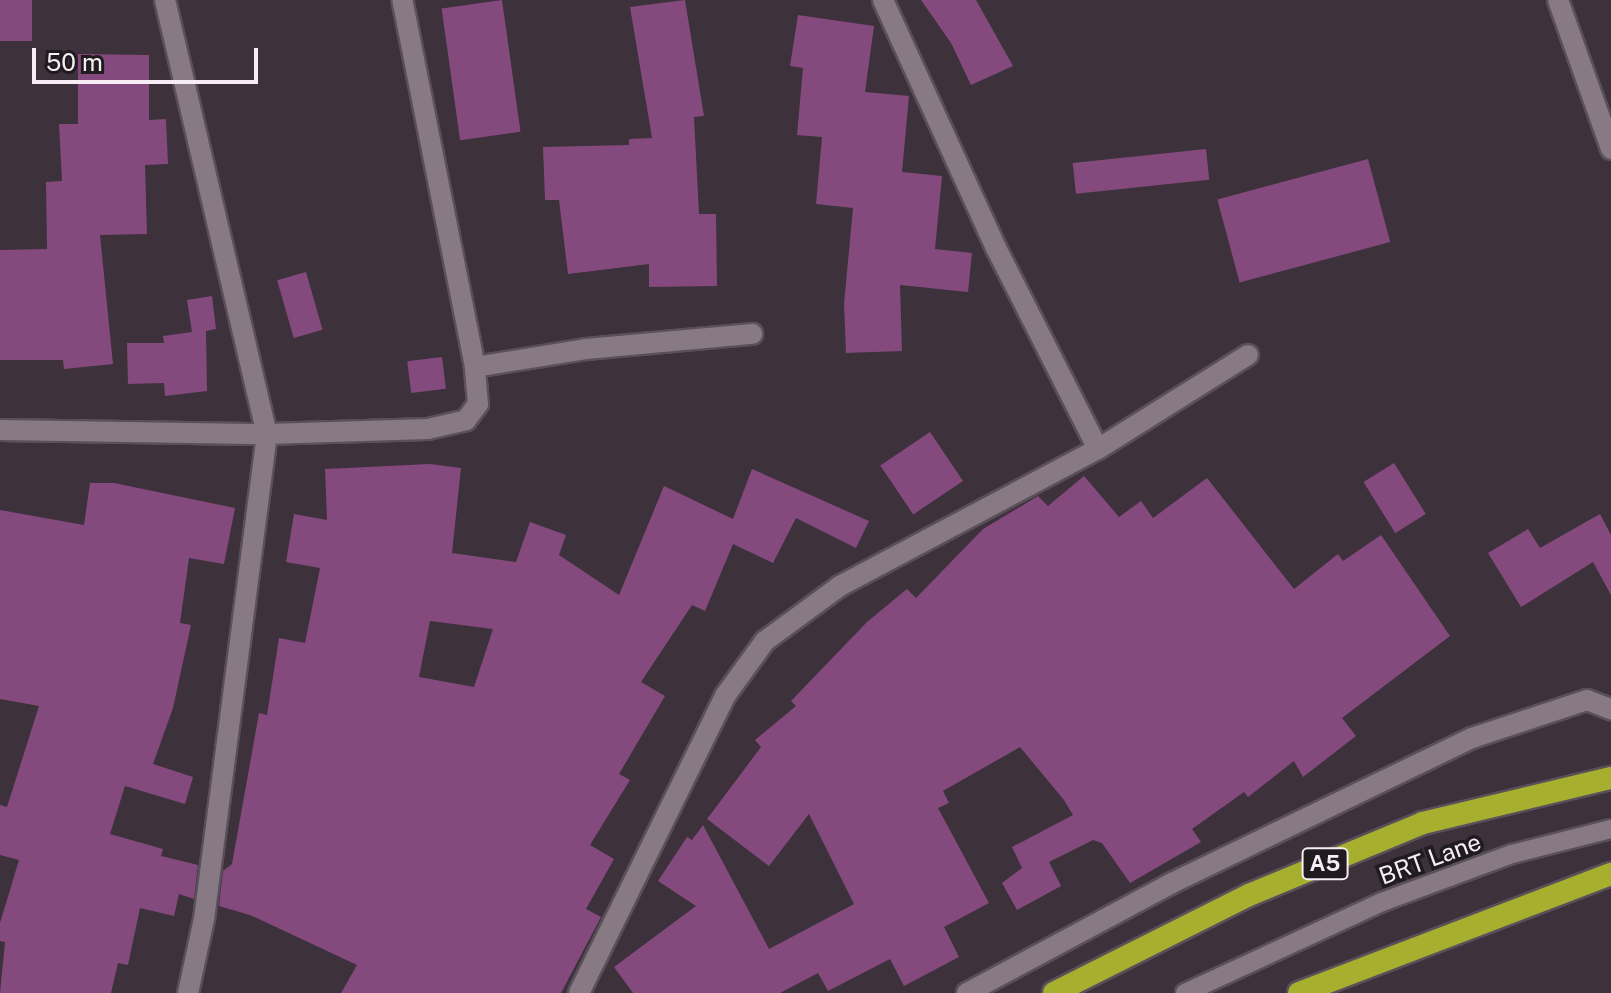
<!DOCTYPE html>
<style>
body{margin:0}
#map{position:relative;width:1611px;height:993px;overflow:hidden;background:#3d313b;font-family:"Public Sans",sans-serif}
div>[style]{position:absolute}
.building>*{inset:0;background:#844a7e;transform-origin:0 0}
.roads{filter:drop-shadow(2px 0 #5a5059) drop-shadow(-2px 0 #5a5059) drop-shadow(0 2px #5a5059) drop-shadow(0 -2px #5a5059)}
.service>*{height:18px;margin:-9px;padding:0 9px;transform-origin:9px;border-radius:9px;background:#877a85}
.minor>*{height:20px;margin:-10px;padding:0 10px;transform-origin:10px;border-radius:10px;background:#877a85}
.trunk>*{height:22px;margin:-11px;padding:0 11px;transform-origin:11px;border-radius:11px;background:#a7b02e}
span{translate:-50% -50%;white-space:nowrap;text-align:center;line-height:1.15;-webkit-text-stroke:7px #201b1f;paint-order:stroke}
.shield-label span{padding:2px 6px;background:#201b1f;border:2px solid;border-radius:6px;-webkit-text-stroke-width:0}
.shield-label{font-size:22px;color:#f6eef4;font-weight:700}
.street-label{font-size:24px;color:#f6eef4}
.scale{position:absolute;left:32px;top:48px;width:226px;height:36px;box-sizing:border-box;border:4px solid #f6eef4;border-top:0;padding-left:10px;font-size:24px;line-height:28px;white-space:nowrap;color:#f6eef4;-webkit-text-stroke:6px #201b1f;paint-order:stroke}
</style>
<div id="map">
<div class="building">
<div style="left:0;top:0;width:32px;height:41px"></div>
<div style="left:502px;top:0;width:133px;height:61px;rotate:82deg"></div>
<div style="clip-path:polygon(685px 0,704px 116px,694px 117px,699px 214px,716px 214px,717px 286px,649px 287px,649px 264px,568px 274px,559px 200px,545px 200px,543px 147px,629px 145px,629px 139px,652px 138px,630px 7px)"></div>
<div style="clip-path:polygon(921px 0,976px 0,1013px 66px,971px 85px,951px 43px)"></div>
<div style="clip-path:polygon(798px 15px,874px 26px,865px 92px,909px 96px,902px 172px,942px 176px,935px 249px,972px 253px,968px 292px,900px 285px,902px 351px,846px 353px,844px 304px,853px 208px,816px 204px,822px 137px,797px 135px,803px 68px,790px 66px)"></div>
<div style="clip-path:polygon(78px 54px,149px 55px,149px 120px,166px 119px,168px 164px,145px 165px,147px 234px,100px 235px,113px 364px,64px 369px,63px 360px,0 360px,0 250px,47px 249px,46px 182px,62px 181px,59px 124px,78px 124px)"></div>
<div style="left:1206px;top:149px;width:31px;height:134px;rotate:84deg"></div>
<div style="left:1368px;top:159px;width:86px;height:156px;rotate:75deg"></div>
<div style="left:306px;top:272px;width:60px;height:30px;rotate:74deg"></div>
<div style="clip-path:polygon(212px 296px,216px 329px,206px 331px,207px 391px,165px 396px,164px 383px,128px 384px,127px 343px,164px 343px,163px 336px,192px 332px,187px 300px)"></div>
<div style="left:442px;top:357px;width:32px;height:35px;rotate:83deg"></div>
<div style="left:930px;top:432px;width:59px;height:60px;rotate:56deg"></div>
<div style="left:1394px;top:463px;width:60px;height:36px;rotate:58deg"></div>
<div style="clip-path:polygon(evenodd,430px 464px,461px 468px,452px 553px,516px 562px,530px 522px,566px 535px,559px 555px,619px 595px,664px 486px,733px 519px,752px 469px,869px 521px,856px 548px,796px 518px,773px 563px,733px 544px,705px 611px,692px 605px,641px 682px,665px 696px,619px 774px,630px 780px,590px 845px,614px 859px,586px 909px,601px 917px,561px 993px,341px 993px,357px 965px,250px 915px,219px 906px,223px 871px,232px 864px,259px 713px,267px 715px,279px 638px,305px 643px,320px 568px,286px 562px,294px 514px,327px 520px,325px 469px,430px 464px,430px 621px,493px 629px,474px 687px,419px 677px,430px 621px)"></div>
<div style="clip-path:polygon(1084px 476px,1119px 517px,1141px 501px,1153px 518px,1207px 478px,1294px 589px,1338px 554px,1343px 561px,1381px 535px,1450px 636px,1342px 718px,1356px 736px,1303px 777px,1294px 761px,1248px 797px,1244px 792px,1192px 829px,1201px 842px,1130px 883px,1102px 843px,1093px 840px,1049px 862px,1061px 886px,1017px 910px,1002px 883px,1022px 868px,1012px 847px,1073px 815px,1064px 800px,1020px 747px,943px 791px,949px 803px,938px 808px,989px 903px,944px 927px,959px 957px,904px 986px,890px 959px,828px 991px,818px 973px,780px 993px,633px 993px,614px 967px,696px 906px,658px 881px,687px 837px,692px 840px,703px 825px,769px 949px,854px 904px,809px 814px,769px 866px,707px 819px,761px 747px,755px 740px,796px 706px,791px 701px,867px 622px,907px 589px,916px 598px,983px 529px,1038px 496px,1048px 506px)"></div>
<div style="clip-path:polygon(90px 483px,114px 483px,235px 508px,224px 564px,189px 558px,180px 623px,191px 625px,173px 708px,153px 764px,193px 777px,185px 804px,125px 786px,110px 834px,163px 849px,161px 856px,198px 865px,194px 899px,179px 894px,174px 916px,140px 908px,128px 965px,118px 963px,111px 993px,0 993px,5px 942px,0 941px,0 923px,19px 860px,0 855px,0 805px,7px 807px,39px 706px,0 699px,0 510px,84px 525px)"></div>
<div style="clip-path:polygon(1600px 514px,1611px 535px,1611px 595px,1593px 562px,1521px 607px,1488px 553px,1528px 529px,1540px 548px)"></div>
</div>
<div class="roads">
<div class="service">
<div style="left:1185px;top:993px;width:217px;rotate:-24.8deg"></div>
<div style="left:1382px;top:902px;width:139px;rotate:-20.3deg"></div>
<div style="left:1512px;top:854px;width:102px;rotate:-14.2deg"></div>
</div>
<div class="minor">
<div style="left:165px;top:0;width:446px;rotate:76.8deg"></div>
<div style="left:267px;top:434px;width:489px;rotate:97.4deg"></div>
<div style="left:204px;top:919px;width:76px;rotate:102.2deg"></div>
<div style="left:883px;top:0;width:273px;rotate:65.5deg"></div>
<div style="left:996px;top:248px;width:225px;rotate:63.1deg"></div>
<div style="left:1558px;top:0;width:158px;rotate:70.4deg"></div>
<div style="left:475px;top:367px;width:112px;rotate:-9.2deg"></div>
<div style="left:586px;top:349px;width:167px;rotate:-5.2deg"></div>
<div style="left:0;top:430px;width:267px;rotate:0.9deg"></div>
<div style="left:267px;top:434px;width:161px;rotate:-1.8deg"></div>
<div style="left:428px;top:429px;width:39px;rotate:-13deg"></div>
<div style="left:466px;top:420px;width:20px;rotate:-53deg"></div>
<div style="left:478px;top:404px;width:37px;rotate:-95deg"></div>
<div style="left:475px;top:367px;width:374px;rotate:-101.2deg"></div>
<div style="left:579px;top:993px;width:331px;rotate:-63.8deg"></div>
<div style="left:725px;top:696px;width:68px;rotate:-54deg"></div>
<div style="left:765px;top:641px;width:93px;rotate:-36.3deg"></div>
<div style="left:840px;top:586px;width:292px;rotate:-28deg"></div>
<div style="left:1098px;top:449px;width:177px;rotate:-32.1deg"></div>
<div style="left:967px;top:993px;width:233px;rotate:-28.2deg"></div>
<div style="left:1172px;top:883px;width:333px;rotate:-25.8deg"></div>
<div style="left:1472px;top:738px;width:121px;rotate:-18.3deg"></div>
<div style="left:1587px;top:700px;width:26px;rotate:21deg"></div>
</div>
<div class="trunk">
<div style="left:1054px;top:993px;width:218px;rotate:-26.7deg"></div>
<div style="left:1249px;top:895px;width:188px;rotate:-22.5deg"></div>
<div style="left:1423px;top:823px;width:193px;rotate:-13.5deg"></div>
<div style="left:1299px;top:993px;width:334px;rotate:-20.9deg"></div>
</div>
</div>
<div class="shield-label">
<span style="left:1325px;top:864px">A5</span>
</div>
<div class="street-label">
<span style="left:1430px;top:859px;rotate:-20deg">BRT Lane</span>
</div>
<div class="scale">50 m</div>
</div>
